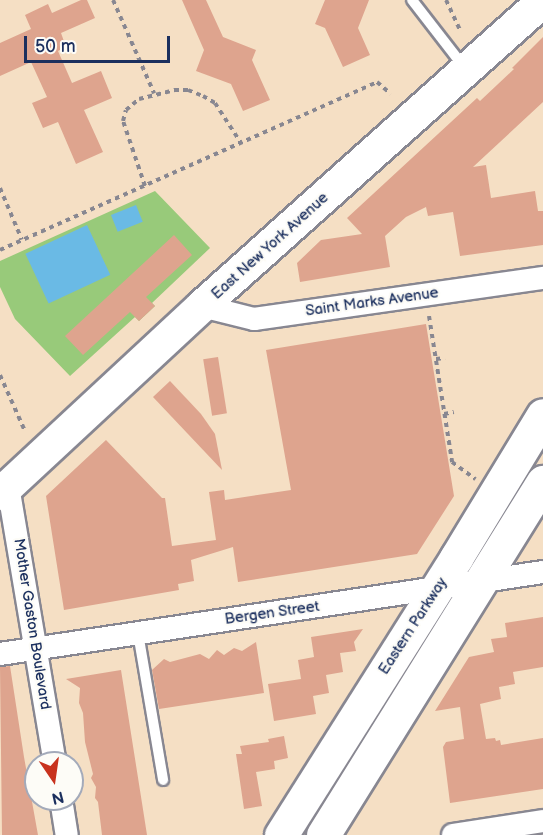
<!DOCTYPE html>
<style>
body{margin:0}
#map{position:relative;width:543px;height:835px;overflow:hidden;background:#f5dfc4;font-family:"Balsamiq Sans",sans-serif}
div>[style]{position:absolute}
.green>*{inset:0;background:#98ca7a}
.water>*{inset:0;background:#6abae5;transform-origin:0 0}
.building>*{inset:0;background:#dea48e;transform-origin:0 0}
.path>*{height:4px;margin-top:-2px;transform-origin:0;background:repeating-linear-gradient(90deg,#888791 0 4.5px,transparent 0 9px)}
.roads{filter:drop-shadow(2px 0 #888791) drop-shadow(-2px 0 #888791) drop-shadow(0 2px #888791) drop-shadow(0 -2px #888791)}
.service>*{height:10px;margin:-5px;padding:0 5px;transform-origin:5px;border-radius:5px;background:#fff}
.minor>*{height:22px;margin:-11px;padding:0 11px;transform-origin:11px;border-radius:11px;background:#fff}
.secondary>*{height:32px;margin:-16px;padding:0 16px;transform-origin:16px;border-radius:16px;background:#fff}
.primary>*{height:33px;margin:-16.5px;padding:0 16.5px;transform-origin:16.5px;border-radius:16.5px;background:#fff}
span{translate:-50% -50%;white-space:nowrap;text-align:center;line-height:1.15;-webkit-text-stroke:4.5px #fdfcf7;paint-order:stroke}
.street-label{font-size:15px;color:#1b2f5e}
.north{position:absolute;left:24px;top:751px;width:60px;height:60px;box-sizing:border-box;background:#fdfcf7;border:2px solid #a3aaba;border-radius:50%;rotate:167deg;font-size:16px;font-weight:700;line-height:24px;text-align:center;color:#1b2f5e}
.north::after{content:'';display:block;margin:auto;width:21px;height:27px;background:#c8321e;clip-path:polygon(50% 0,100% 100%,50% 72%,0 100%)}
.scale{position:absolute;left:24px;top:36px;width:146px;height:27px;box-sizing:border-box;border:3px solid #1b2f5e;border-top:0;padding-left:8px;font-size:18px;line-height:21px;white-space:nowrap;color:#1b2f5e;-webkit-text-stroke:4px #fdfcf7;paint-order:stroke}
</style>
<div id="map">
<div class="green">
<div style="clip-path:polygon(155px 191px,210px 248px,152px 303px,155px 306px,139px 321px,135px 317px,70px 376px,15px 319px,0 287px,0 261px)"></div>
</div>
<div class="water">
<div style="left:136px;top:205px;width:18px;height:27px;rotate:68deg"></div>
<div style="left:87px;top:225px;width:55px;height:68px;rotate:65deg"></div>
</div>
<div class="building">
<div style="clip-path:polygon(81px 0,87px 0,95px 18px,61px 33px,66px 47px,58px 51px,72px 83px,101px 71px,112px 98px,84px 110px,103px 152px,76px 164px,58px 122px,43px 128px,32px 103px,47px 97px,31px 62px,0 76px,0 43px,31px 29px,25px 15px,48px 4px,52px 13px)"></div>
<div style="clip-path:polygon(182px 0,206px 0,223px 37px,256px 50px,252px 60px,270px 100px,243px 111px,231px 84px,196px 71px,204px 50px)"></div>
<div style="clip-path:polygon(325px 0,369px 0,358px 28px,370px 55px,343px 67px,325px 28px,315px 24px)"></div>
<div style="clip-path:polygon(543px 37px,543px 102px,473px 167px,486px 165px,491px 198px,535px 191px,538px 211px,543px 211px,543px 245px,460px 256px,453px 212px,428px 216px,426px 207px,406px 217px,385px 236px,390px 267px,300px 282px,297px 263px,321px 240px,362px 234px,347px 218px,477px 98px,480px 101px,514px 69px,512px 68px)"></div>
<div style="clip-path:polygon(174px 235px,192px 255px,146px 297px,155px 306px,139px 321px,130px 312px,83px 355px,65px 336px)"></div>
<div style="clip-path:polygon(426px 324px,454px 496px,417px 554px,238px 582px,233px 547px,191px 560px,194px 581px,178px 584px,179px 590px,64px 610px,46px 496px,106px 440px,162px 498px,165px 498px,172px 546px,216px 540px,209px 492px,224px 490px,225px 500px,291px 490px,266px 350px)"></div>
<div style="left:218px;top:357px;width:57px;height:15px;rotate:81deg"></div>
<div style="clip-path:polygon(170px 381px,201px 414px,215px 434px,222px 470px,153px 397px)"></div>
<div style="clip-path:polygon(543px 617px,543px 667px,513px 672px,515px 684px,499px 687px,501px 699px,480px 704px,486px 739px,495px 738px,496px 741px,500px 740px,501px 745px,543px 738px,543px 789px,450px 803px,443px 747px,446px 742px,464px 739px,460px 707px,435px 711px,469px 657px,494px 652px,491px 639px,507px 637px,505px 623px)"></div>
<div style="clip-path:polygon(363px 629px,354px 642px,356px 651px,340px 653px,343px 672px,326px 675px,329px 693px,313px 696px,316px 714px,274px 721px,268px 684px,301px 679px,298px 660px,314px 657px,311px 637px)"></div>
<div style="clip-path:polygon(256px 642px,264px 693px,159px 709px,152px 670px,164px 659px,170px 662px,200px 654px,209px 659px,217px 650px,224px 655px,234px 648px,242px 651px)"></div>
<div style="clip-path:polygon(10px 666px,24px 757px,38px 835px,2px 835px,0 667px)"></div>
<div style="clip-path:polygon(121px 670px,142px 803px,147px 835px,102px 835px,98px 802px,95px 798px,96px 787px,91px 778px,93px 774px,85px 742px,83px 713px,79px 703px,80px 688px,66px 679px)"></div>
<div style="clip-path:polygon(284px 736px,288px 758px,274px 761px,275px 769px,256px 772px,262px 806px,244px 809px,236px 754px,242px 754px,240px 746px,269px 742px,268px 739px)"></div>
</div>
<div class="path">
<div style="left:113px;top:0;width:102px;rotate:66.2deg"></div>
<div style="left:446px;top:0;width:33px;rotate:65deg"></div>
<div style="left:145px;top:186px;width:69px;rotate:-108.7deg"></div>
<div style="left:123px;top:121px;width:11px;rotate:-75deg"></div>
<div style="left:126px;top:110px;width:17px;rotate:-40deg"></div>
<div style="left:139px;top:99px;width:36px;rotate:-14deg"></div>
<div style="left:174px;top:90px;width:14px"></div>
<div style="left:188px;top:90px;width:16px;rotate:22deg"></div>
<div style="left:203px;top:96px;width:14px;rotate:30deg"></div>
<div style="left:215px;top:103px;width:48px;rotate:57deg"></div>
<div style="left:0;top:188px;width:56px;rotate:67.1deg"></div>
<div style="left:0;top:250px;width:413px;rotate:-24deg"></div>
<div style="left:377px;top:82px;width:18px;rotate:41deg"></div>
<div style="left:429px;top:316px;width:148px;rotate:81deg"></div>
<div style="left:452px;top:462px;width:29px;rotate:36deg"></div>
<div style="left:436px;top:359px;width:9px;rotate:-6deg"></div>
<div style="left:0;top:375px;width:59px;rotate:66deg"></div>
<div style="left:444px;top:414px;width:10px;rotate:-11deg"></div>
</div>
<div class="roads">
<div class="service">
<div style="left:412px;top:0;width:85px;rotate:52.2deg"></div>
<div style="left:138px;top:633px;width:149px;rotate:80.3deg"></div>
</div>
<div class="minor">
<div style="left:202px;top:306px;width:54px;rotate:14deg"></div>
<div style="left:254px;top:319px;width:292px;rotate:-8.1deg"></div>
<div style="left:8px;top:486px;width:281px;rotate:80.4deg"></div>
<div style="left:0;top:654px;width:549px;rotate:-8.59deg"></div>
<div style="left:61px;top:799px;width:36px;rotate:81deg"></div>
<div style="left:453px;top:835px;width:91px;rotate:-8.8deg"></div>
</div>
<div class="secondary">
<div style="left:0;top:494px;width:276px;rotate:-42.9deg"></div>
<div style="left:202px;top:306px;width:457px;rotate:-41.8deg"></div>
</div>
<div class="primary">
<div style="left:281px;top:835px;width:328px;rotate:-57.7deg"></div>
<div style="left:456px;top:558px;width:167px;rotate:-58.7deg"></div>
<div style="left:323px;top:835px;width:416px;rotate:-58.1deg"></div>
</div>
</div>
<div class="street-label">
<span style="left:270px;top:246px;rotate:-42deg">East New York Avenue</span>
<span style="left:372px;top:302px;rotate:-8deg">Saint Marks Avenue</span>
<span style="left:272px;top:613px;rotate:-8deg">Bergen Street</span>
<span style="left:32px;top:624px;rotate:81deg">Mother Gaston Boulevard</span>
<span style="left:413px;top:626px;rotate:-57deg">Eastern Parkway</span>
</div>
<div class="north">N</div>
<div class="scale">50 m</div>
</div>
